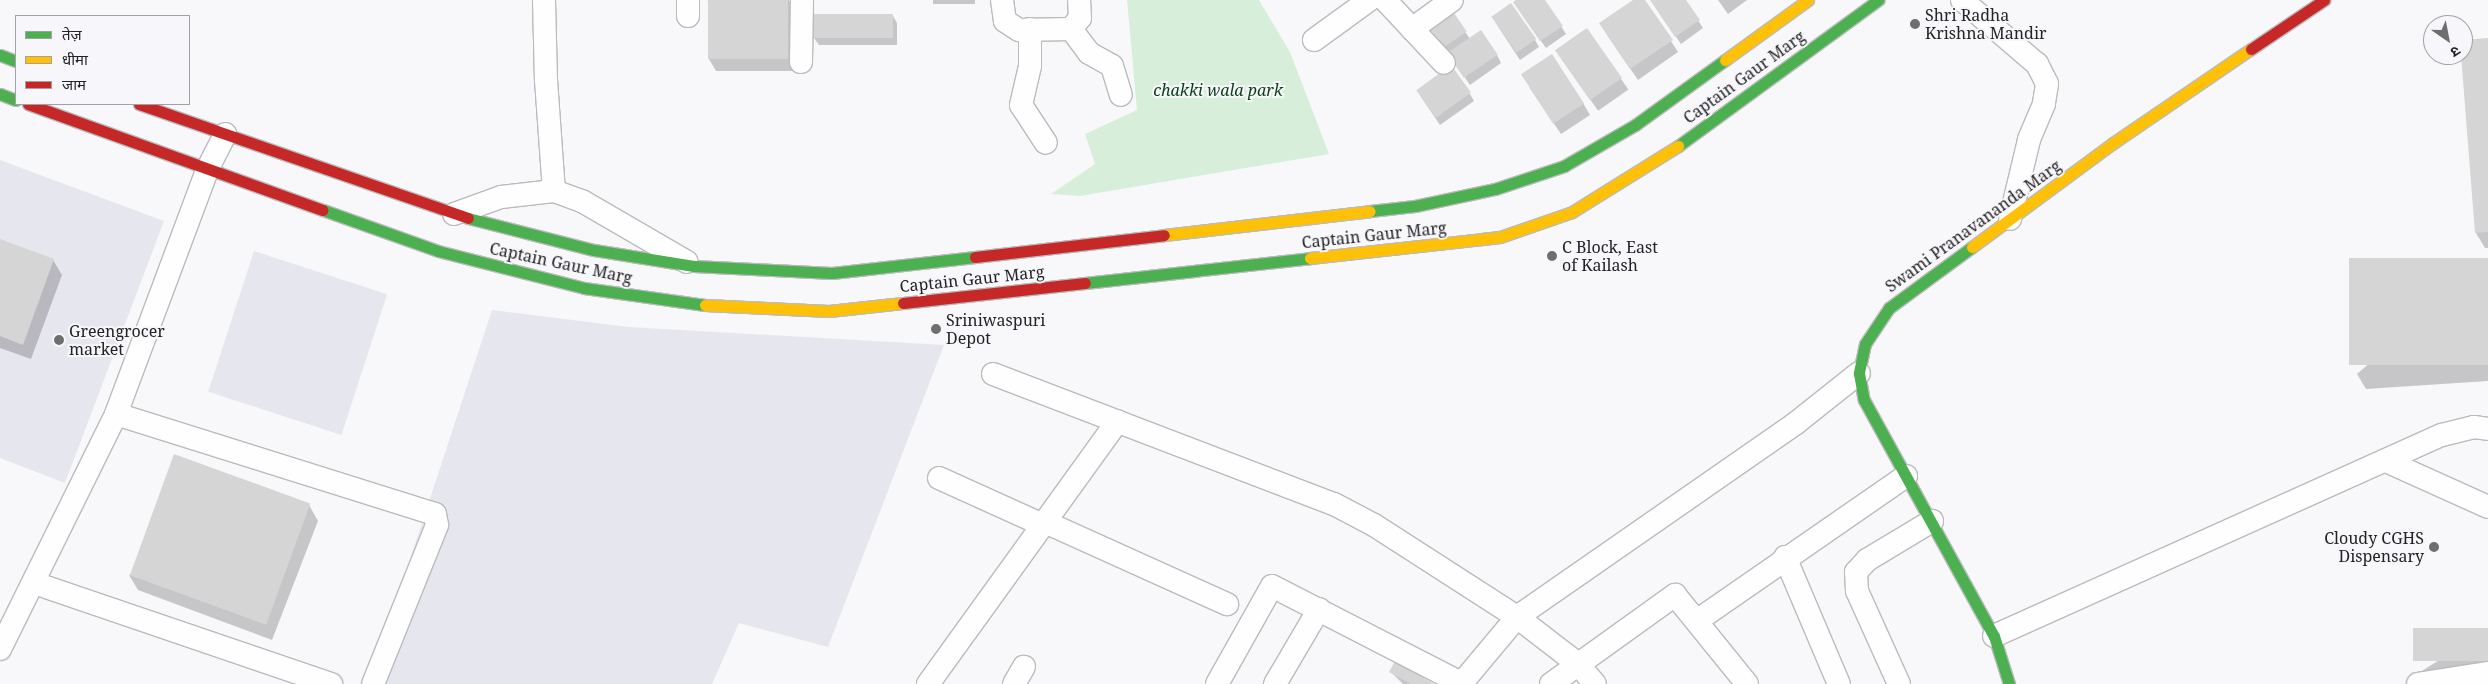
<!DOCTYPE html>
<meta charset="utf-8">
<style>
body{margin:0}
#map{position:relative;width:2488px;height:684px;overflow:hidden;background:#f8f8fa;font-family:"Noto Serif","Noto Sans Devanagari",serif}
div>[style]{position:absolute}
.built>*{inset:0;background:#e6e7ee;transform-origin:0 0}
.green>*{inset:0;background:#d7eedb}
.shadow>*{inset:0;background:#0003;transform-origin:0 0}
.building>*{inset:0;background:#d5d5d6;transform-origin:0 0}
.roads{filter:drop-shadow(1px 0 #babbbc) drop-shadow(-1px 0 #babbbc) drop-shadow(0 1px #babbbc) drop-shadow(0 -1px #babbbc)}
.street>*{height:22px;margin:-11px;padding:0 11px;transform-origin:11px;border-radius:11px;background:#fefefe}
.fast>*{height:11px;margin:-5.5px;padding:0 5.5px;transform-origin:5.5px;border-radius:5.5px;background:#4caf50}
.slow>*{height:11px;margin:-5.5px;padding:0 5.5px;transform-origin:5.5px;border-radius:5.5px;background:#ffc107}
.jam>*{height:11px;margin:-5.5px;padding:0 5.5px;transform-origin:5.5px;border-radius:5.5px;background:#c62828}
.dots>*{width:14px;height:14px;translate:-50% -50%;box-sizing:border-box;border:2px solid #f7f7fb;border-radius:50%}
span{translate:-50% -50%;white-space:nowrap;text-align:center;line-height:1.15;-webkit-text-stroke:4px #f7f7fb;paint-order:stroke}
.poi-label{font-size:16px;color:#232324}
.left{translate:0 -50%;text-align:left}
.right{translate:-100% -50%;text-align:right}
.street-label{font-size:16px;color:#232324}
.park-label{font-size:16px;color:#0b401b;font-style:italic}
.legend{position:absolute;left:15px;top:15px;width:175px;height:90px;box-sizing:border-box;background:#f7f7fb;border:1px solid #a2a2a5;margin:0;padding:6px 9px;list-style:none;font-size:15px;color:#232324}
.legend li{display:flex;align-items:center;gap:10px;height:25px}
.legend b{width:25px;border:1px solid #a2a2a5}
.north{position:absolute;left:2423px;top:15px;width:50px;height:50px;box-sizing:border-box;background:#f7f7fb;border:1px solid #a2a2a5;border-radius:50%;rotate:147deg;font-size:14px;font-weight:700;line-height:20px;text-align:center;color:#232324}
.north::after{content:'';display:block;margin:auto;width:18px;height:22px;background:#6e6e6f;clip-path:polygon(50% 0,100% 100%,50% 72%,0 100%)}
</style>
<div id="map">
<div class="built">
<div style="clip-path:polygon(0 160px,164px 221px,65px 483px,0 458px)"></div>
<div style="left:254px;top:251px;width:140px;height:148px;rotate:18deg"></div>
<div style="clip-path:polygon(492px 310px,629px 327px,944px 345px,828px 647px,739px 623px,712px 684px,369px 684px)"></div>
</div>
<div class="green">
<div style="clip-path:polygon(1127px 0,1259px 0,1290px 52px,1329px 154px,1080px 196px,1051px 194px,1095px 164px,1085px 134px,1137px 110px)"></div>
</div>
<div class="shadow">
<div style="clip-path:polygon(707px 0,789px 0,794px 11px,793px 71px,716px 71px,709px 59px,710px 2px)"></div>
<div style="left:933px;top:0;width:42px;height:4px"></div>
<div style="clip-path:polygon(1519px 0,1544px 0,1566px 34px,1546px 48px,1519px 10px)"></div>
<div style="clip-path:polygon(1635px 0,1644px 0,1678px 52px,1638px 80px,1607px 35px)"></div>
<div style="clip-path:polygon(1651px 0,1685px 0,1703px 28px,1681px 44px)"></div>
<div style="clip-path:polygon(1718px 0,1747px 0,1728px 14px)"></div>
<div style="clip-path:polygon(1450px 9px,1470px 39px,1497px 55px,1501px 63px,1470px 85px,1428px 24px)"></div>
<div style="clip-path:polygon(893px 16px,897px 23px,897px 45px,819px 45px,814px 38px)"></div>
<div style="clip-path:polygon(1497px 25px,1535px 40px,1539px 47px,1520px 60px)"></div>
<div style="left:1586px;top:29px;width:74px;height:37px;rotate:55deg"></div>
<div style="clip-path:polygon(2488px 39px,2488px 248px,2485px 248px,2476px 233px)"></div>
<div style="clip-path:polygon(1529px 87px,1583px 103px,1590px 115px,1561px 134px)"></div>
<div style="clip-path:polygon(1470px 94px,1474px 101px,1440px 125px,1421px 97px)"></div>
<div style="clip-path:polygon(0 240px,53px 260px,62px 275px,31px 359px,0 348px)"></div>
<div style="clip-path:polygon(2488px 260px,2488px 381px,2366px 389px,2357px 374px)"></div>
<div style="clip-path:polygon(309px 505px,318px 521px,272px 640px,138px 590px,129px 575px)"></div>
<div style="clip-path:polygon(2488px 630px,2488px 673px,2427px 683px,2420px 672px)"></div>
<div style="clip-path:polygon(1391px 672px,1432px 684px,1403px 684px)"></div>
</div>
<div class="building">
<div style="left:708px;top:0;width:80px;height:59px"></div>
<div style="clip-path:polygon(1516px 0,1545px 0,1563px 26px,1540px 41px,1513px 2px)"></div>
<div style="clip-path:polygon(1633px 0,1645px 0,1673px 40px,1630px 69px,1599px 23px)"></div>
<div style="clip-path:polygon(1650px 0,1686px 0,1700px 20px,1675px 37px)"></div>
<div style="left:1511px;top:3px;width:44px;height:24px;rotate:55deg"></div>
<div style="left:1450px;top:7px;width:30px;height:29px;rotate:56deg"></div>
<div style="left:813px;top:14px;width:80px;height:24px"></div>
<div style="left:1587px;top:28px;width:61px;height:39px;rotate:55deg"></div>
<div style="left:1481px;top:30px;width:30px;height:41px;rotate:56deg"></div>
<div style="clip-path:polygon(2488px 38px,2488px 232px,2475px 233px,2461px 55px,2463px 40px)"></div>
<div style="left:1552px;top:54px;width:59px;height:37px;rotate:57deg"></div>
<div style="left:1451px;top:65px;width:34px;height:43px;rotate:54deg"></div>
<div style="clip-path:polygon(0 239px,54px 259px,23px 345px,0 336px)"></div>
<div style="left:2488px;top:258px;width:107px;height:139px;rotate:90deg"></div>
<div style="left:174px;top:454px;width:145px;height:129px;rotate:20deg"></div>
<div style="left:2488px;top:628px;width:33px;height:75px;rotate:90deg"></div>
<div style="clip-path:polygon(1395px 661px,1434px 684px,1411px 684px,1389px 672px)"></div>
</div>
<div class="roads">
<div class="street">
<div style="left:544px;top:0;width:80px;rotate:88.6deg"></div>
<div style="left:546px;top:80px;width:111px;rotate:85.9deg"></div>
<div style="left:688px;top:0;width:16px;rotate:90deg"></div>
<div style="left:1002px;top:0;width:21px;rotate:82deg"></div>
<div style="left:1005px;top:21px;width:17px;rotate:33deg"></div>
<div style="left:1019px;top:30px;width:52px;rotate:-1.1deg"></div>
<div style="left:1071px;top:29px;width:14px;rotate:-51deg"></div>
<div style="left:1080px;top:18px;width:18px;rotate:-93deg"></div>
<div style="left:1385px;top:0;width:86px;rotate:46.9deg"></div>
<div style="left:1962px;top:0;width:99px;rotate:40.5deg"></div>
<div style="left:2037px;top:64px;width:22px;rotate:63deg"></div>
<div style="left:2047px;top:84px;width:20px;rotate:99deg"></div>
<div style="left:2044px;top:104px;width:39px;rotate:113deg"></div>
<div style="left:2029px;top:140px;width:81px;rotate:103.5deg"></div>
<div style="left:1030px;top:29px;width:37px;rotate:90deg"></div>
<div style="left:1030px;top:66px;width:40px;rotate:103deg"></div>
<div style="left:1021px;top:105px;width:45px;rotate:56.7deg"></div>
<div style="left:1071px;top:29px;width:30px;rotate:53deg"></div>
<div style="left:1089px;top:53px;width:26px;rotate:29deg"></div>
<div style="left:1112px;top:66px;width:30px;rotate:73deg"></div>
<div style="left:1412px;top:29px;width:49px;rotate:-35.9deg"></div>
<div style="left:1314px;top:40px;width:68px;rotate:-36deg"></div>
<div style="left:801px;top:62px;width:62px;rotate:-89.1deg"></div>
<div style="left:454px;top:214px;width:50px;rotate:-19.9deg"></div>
<div style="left:501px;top:197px;width:53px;rotate:-6.5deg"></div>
<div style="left:554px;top:191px;width:30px;rotate:20deg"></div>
<div style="left:582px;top:201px;width:121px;rotate:30.2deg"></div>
<div style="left:993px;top:374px;width:365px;rotate:20.9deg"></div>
<div style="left:1334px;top:504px;width:45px;rotate:27.7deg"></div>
<div style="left:1374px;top:525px;width:170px;rotate:32.8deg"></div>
<div style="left:1517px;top:617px;width:77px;rotate:37.6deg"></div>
<div style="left:1578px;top:664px;width:26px;rotate:50deg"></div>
<div style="left:116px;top:414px;width:334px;rotate:17.4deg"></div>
<div style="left:435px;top:514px;width:11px;rotate:80deg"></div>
<div style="left:437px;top:525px;width:171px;rotate:111.9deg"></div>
<div style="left:2386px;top:461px;width:112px;rotate:24.3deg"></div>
<div style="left:939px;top:478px;width:114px;rotate:24.3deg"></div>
<div style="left:1045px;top:522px;width:200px;rotate:24.3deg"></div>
<div style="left:1785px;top:557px;width:138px;rotate:67deg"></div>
<div style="left:34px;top:583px;width:314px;rotate:18.8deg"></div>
<div style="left:1698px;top:620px;width:253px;rotate:-34.7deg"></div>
<div style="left:1994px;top:636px;width:491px;rotate:-24.2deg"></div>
<div style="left:2442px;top:435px;width:33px;rotate:-14deg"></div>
<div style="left:2474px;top:427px;width:14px;rotate:8deg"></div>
<div style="left:0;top:649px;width:262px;rotate:-63.7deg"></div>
<div style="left:116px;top:414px;width:263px;rotate:-69.5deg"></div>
<div style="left:208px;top:168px;width:38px;rotate:-63deg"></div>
<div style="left:928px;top:684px;width:324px;rotate:-54.2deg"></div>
<div style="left:1014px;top:684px;width:20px;rotate:-60deg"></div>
<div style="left:1217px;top:684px;width:112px;rotate:-60.7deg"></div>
<div style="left:1272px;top:586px;width:212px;rotate:27.2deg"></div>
<div style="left:1275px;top:684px;width:87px;rotate:-59.6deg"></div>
<div style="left:1461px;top:684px;width:87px;rotate:-50.1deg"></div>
<div style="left:1517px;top:617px;width:340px;rotate:-34.8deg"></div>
<div style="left:1796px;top:423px;width:80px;rotate:-38.4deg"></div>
<div style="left:1551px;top:684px;width:153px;rotate:-35.7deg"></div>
<div style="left:1675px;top:595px;width:114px;rotate:51deg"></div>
<div style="left:1899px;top:684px;width:102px;rotate:-114.3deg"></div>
<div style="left:1857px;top:591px;width:19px;rotate:-93deg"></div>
<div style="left:1856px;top:572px;width:16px;rotate:-47deg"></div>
<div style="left:1867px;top:560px;width:76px;rotate:-31deg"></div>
<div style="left:2418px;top:684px;width:71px;rotate:-8.9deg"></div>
</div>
<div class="fast">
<div style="left:0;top:55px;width:17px;rotate:21deg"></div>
<div style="left:0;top:94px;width:17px;rotate:21deg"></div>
<div style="left:1678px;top:146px;width:248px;rotate:-36.1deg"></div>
<div style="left:323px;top:210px;width:122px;rotate:19.6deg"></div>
<div style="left:438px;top:251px;width:151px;rotate:14.2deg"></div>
<div style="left:584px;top:288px;width:122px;rotate:8deg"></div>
<div style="left:1370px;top:211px;width:45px;rotate:-6.3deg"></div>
<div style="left:1415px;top:206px;width:82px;rotate:-12deg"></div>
<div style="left:1495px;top:189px;width:73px;rotate:-18.4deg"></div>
<div style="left:1564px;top:166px;width:82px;rotate:-30deg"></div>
<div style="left:1635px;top:125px;width:111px;rotate:-35.8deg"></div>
<div style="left:468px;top:218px;width:130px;rotate:14.3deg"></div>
<div style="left:594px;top:250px;width:101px;rotate:9.1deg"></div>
<div style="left:694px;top:266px;width:138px;rotate:2.9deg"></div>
<div style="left:832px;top:273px;width:144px;rotate:-6.4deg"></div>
<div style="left:1972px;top:247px;width:103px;rotate:143.7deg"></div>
<div style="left:1889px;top:308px;width:43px;rotate:123.7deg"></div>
<div style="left:1865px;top:344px;width:30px;rotate:102deg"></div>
<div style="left:1859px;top:373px;width:27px;rotate:80deg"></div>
<div style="left:1864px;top:400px;width:269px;rotate:61.2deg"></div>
<div style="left:1994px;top:636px;width:50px;rotate:72.6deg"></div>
<div style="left:1085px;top:283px;width:226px;rotate:-6.3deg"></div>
</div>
<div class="slow">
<div style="left:1725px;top:60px;width:102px;rotate:-35.9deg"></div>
<div style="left:1164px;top:235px;width:207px;rotate:-6.6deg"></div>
<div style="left:1972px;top:247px;width:175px;rotate:-36.4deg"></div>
<div style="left:2113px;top:143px;width:167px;rotate:-34.3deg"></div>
<div style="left:1310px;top:258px;width:191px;rotate:-6.3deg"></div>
<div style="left:1500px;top:237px;width:76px;rotate:-19.1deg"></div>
<div style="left:1572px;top:212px;width:125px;rotate:-31.9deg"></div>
<div style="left:705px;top:305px;width:124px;rotate:2.8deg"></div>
<div style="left:829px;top:311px;width:74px;rotate:-6.2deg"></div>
</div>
<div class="jam">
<div style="left:2251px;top:49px;width:88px;rotate:-33.9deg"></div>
<div style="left:28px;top:104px;width:313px;rotate:19.8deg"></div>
<div style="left:139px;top:104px;width:348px;rotate:19.1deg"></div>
<div style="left:975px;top:257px;width:190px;rotate:-6.6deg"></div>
<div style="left:903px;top:303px;width:183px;rotate:-6.3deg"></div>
</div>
</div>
<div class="dots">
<div style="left:1915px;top:24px;background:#6e6e6f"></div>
<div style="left:1552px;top:256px;background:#6e6e6f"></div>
<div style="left:936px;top:329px;background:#6e6e6f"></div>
<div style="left:59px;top:340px;background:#6e6e6f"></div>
<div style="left:2434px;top:547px;background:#6e6e6f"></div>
</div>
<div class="poi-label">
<span class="left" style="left:1925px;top:24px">Shri Radha<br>Krishna Mandir</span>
<span class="left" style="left:1562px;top:256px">C Block, East<br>of Kailash</span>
<span class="left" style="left:946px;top:329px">Sriniwaspuri<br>Depot</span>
<span class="left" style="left:69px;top:340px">Greengrocer<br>market</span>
<span class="right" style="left:2424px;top:547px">Cloudy CGHS<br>Dispensary</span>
</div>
<div class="street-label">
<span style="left:1744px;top:77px;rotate:-36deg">Captain Gaur Marg</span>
<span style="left:1973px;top:226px;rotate:-36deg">Swami Pranavananda Marg</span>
<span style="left:1374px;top:235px;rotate:-6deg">Captain Gaur Marg</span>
<span style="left:561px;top:263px;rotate:12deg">Captain Gaur Marg</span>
<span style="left:972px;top:279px;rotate:-6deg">Captain Gaur Marg</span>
</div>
<div class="park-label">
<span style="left:1218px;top:90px">chakki wala park</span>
</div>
<ul class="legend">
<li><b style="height:6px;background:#4caf50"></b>तेज़</li>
<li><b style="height:6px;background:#ffc107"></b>धीमा</li>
<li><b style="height:6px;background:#c62828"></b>जाम</li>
</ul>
<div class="north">उ</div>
</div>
